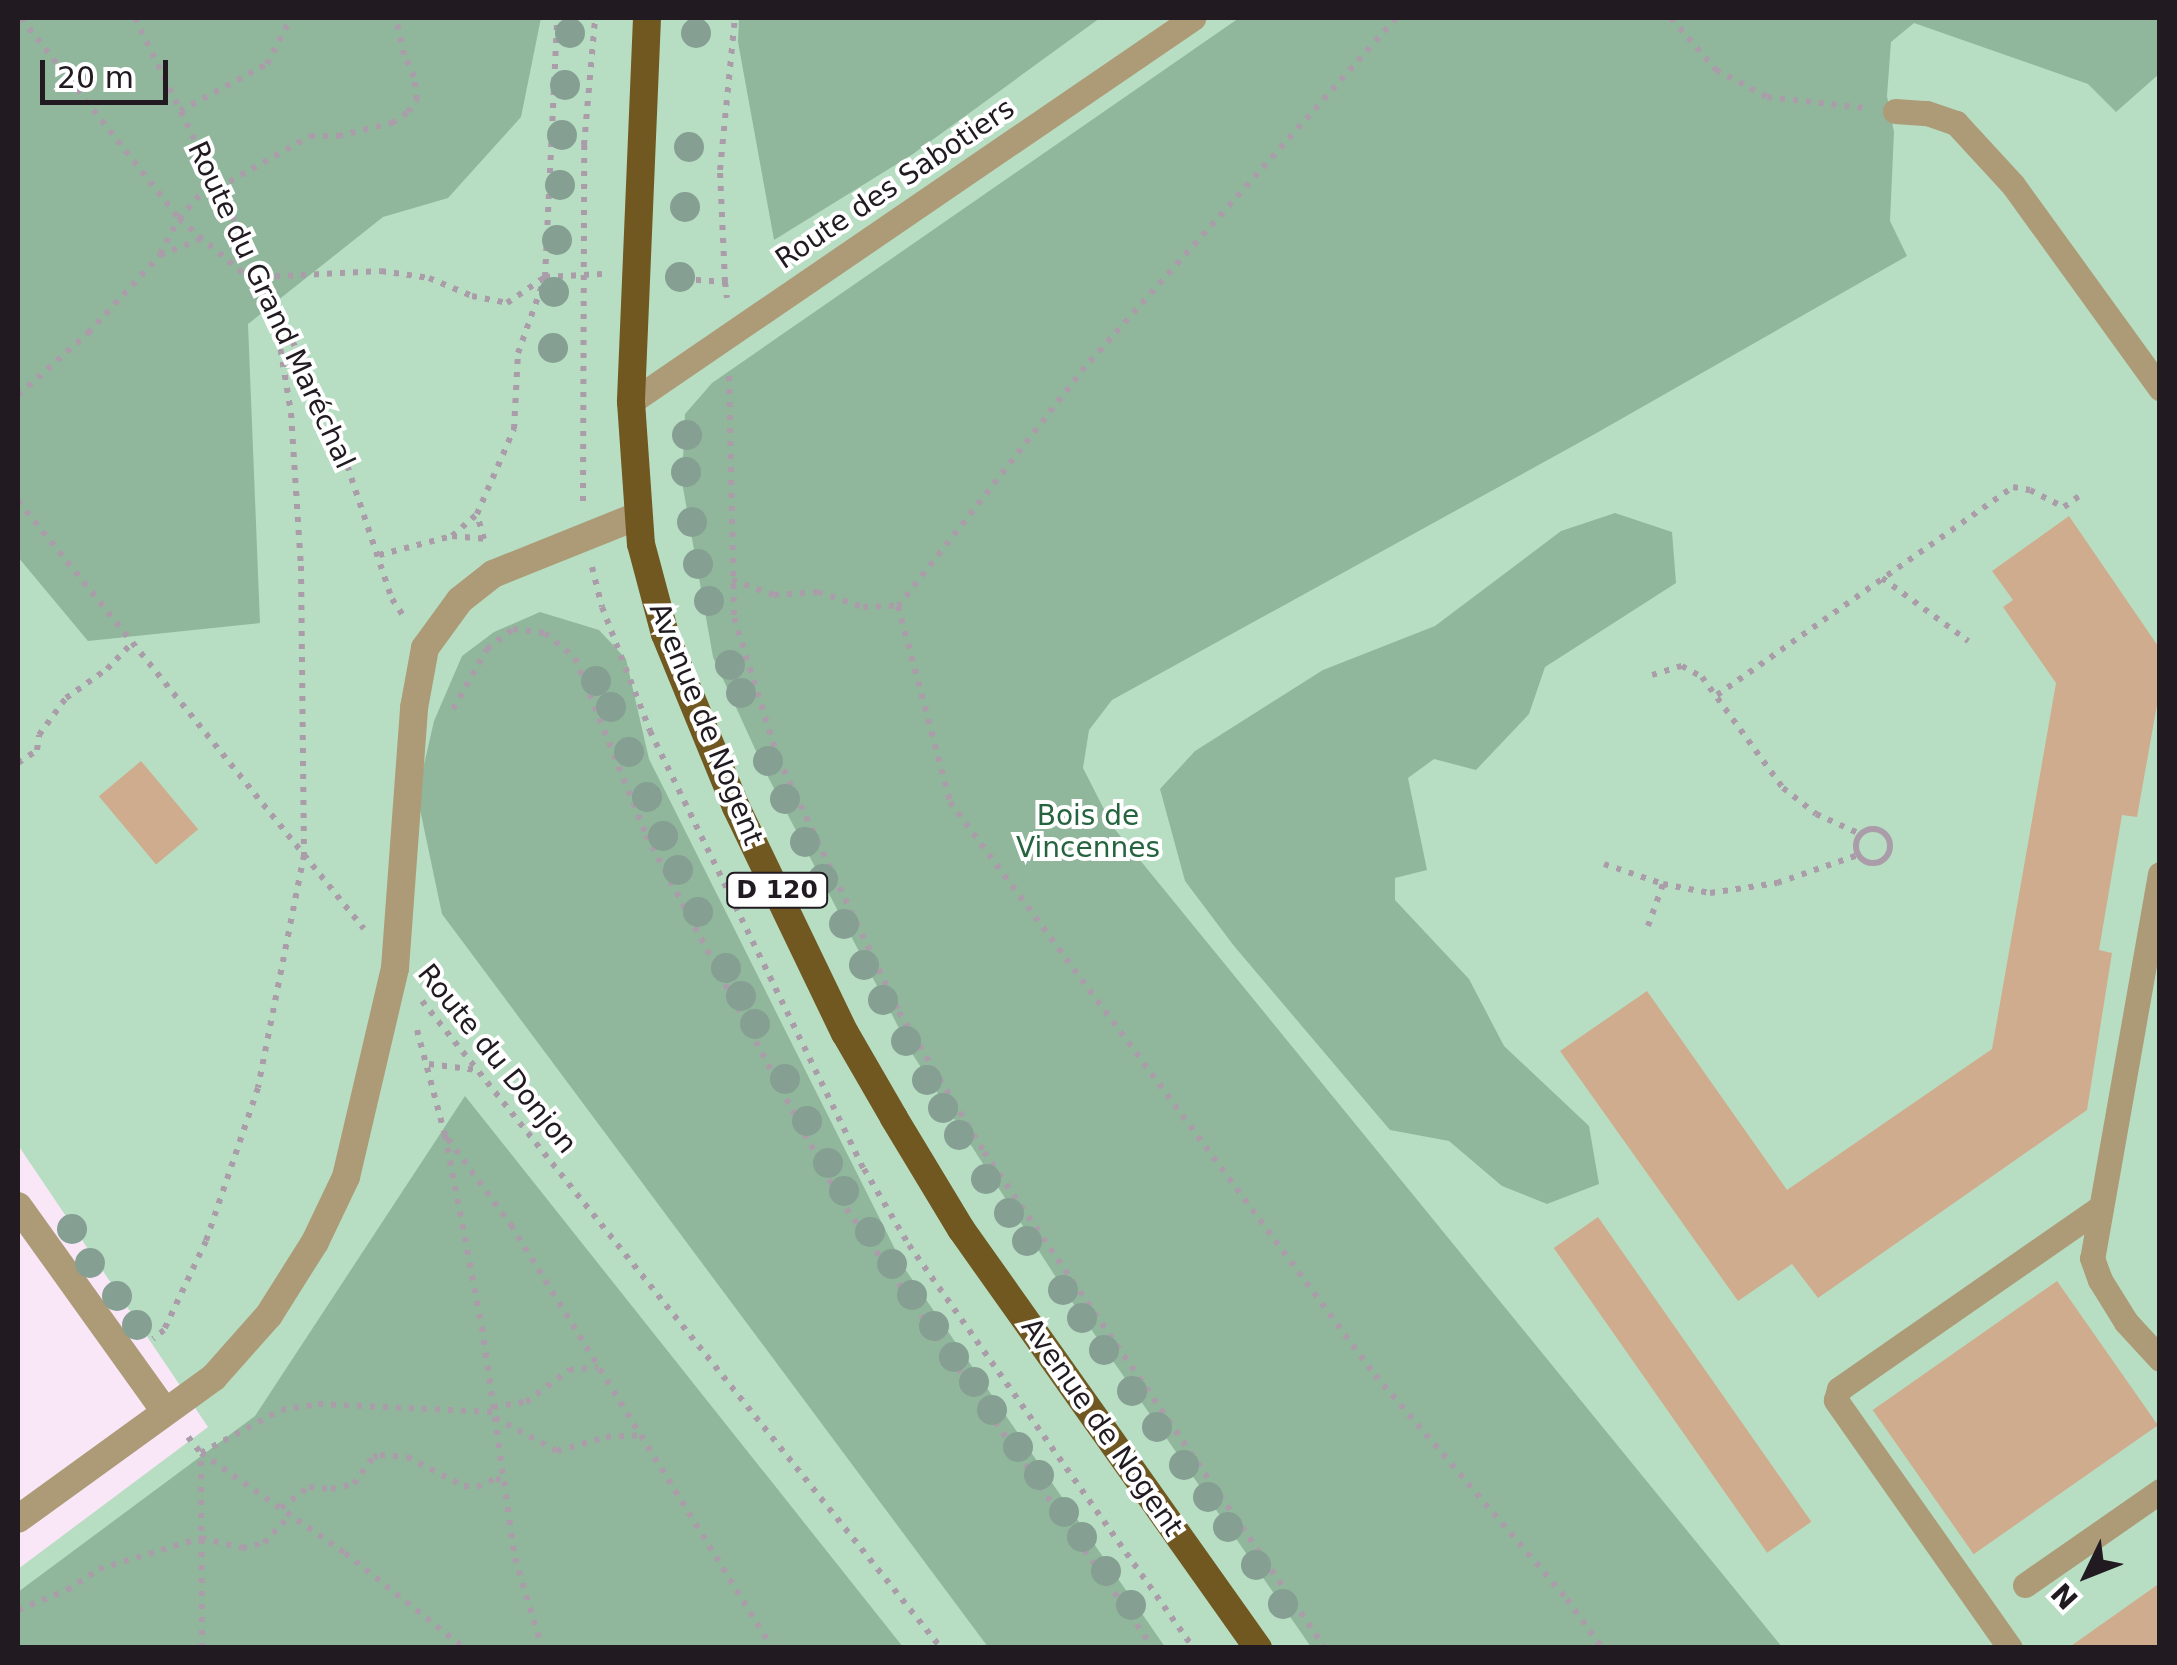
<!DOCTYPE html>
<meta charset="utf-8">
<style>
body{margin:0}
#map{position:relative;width:2177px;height:1665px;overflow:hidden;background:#f9e7f8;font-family:"DejaVu Sans",sans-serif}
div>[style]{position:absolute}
.green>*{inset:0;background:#b7dec3}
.forest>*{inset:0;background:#90b79c}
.building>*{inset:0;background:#d0ac8f;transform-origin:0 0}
.path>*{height:6px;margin-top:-3px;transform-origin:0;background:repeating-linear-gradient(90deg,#aa9ca9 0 5px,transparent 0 13px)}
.path>.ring{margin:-3px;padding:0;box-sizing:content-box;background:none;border:6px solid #aa9ca9;border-radius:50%}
.service>*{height:25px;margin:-12.5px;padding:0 12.5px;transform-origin:12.5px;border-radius:12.5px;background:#ad9b78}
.minor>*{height:28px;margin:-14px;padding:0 14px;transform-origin:14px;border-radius:14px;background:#ad9b78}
.primary>*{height:28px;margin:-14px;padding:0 14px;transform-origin:14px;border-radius:14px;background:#715820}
.trees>*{width:30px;height:30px;margin:-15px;border-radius:50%;background:#859f92}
span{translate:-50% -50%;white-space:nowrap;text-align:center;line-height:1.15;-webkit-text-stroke:8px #fff;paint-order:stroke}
.shield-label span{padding:2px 8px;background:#fff;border:2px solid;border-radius:8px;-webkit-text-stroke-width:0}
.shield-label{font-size:25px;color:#211b21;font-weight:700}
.street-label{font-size:28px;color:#211b21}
.park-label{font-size:28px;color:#26643f}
.frame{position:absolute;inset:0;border:20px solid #211b21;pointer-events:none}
.north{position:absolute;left:2037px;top:1525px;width:100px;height:100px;-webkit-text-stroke:8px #fff;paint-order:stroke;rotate:227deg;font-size:28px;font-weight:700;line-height:40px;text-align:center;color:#211b21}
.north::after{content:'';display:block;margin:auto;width:35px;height:45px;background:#211b21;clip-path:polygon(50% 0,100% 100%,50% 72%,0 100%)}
.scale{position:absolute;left:40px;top:60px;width:128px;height:45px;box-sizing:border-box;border:5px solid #211b21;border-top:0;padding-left:12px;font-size:30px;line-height:35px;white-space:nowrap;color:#211b21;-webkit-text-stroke:8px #fff;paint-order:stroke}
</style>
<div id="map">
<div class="green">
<div style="clip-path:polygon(18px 18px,2159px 18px,2159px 1647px,18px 1647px,18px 1569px,208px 1427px,18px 1145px)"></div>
</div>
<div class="forest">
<div style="clip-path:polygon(18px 18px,541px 18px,521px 117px,448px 198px,383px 217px,248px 324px,260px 623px,88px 641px,18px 557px)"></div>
<div style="clip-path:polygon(739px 18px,1100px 18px,913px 154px,774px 240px,738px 42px)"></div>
<div style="clip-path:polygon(1239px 18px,2159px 18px,2159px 74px,2116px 112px,2088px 84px,1914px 23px,1891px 42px,1887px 96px,1894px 132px,1890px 221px,1907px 256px,1593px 435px,1112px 700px,1089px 730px,1083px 768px,1113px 827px,1782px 1647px,1311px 1647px,1066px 1293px,913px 1055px,766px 773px,713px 657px,682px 482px,685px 414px,712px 383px)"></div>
<div style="clip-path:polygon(1615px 513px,1672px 532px,1676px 583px,1545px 667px,1529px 714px,1476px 770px,1434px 759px,1408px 778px,1427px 870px,1395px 878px,1395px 900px,1469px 979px,1504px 1046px,1589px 1126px,1599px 1184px,1547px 1204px,1502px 1186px,1449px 1141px,1390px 1130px,1234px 946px,1185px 881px,1160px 789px,1195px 751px,1323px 670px,1435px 626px,1561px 531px)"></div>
<div style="clip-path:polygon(540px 612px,599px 630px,626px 659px,649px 759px,905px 1269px,1165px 1647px,988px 1647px,442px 914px,417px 795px,434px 721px,462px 656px,494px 632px)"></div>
<div style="clip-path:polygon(465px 1096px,903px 1647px,18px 1647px,18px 1592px,255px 1416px)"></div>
</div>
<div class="building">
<div style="clip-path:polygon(2069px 516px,2160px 649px,2160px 688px,2137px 817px,2122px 815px,2099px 950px,2112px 953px,2087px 1110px,1818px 1298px,1792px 1264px,1738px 1301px,1560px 1051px,1647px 991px,1787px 1190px,1992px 1049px,2056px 683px,2003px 607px,2013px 600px,1992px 571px)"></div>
<div style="left:141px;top:761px;width:89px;height:55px;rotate:50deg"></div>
<div style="left:1598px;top:1217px;width:372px;height:54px;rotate:55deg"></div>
<div style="left:2057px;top:1281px;width:176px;height:225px;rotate:55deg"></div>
<div style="clip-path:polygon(2160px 1583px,2160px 1648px,2068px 1648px)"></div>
</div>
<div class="path">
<div style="left:21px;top:18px;width:256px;rotate:51.8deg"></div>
<div style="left:179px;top:219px;width:122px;rotate:40.3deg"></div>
<div style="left:272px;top:298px;width:117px;rotate:80.6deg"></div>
<div style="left:291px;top:413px;width:153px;rotate:86.3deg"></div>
<div style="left:301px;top:566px;width:289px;rotate:89.4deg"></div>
<div style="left:304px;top:855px;width:237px;rotate:101.2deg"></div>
<div style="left:258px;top:1088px;width:162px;rotate:108.8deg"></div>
<div style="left:206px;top:1241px;width:98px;rotate:115.3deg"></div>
<div style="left:164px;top:1330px;width:14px;rotate:141deg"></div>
<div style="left:135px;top:18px;width:309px;rotate:63.9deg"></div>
<div style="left:1396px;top:18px;width:467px;rotate:131.7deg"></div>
<div style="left:1085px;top:367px;width:303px;rotate:128deg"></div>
<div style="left:898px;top:606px;width:203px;rotate:75.1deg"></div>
<div style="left:950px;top:802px;width:713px;rotate:53.44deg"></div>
<div style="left:1375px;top:1375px;width:295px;rotate:49.4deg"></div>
<div style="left:1567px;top:1599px;width:60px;rotate:54.5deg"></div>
<div style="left:1671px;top:18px;width:69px;rotate:49.1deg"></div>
<div style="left:1716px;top:70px;width:58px;rotate:27.9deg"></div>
<div style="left:1767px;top:97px;width:98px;rotate:6.5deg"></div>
<div style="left:180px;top:111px;width:99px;rotate:-28.4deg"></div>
<div style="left:267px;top:64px;width:52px;rotate:-62.4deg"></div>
<div style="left:218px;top:188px;width:106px;rotate:-29.5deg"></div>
<div style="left:310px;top:136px;width:28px"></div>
<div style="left:338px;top:136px;width:56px;rotate:-13.5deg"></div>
<div style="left:392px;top:123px;width:19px;rotate:-35deg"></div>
<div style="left:408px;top:112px;width:15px;rotate:-53deg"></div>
<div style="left:417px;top:100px;width:23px;rotate:-97deg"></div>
<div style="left:414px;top:77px;width:24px;rotate:-114deg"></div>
<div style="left:404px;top:55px;width:38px;rotate:-102deg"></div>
<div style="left:160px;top:254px;width:40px;rotate:-62deg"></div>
<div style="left:179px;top:219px;width:52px;rotate:-49.6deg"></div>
<div style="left:262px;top:277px;width:119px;rotate:-2.9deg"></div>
<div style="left:381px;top:271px;width:49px;rotate:8.3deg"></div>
<div style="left:429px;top:278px;width:47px;rotate:22.7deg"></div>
<div style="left:472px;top:296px;width:36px;rotate:11deg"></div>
<div style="left:507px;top:303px;width:46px;rotate:-34.4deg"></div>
<div style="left:545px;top:277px;width:57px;rotate:-3deg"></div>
<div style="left:670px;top:278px;width:55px;rotate:4.2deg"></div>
<div style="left:725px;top:282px;width:16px;rotate:83deg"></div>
<div style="left:725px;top:282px;width:112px;rotate:-92.6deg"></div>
<div style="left:720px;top:170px;width:153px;rotate:-84.4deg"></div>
<div style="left:276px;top:306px;width:149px;rotate:65deg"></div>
<div style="left:339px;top:441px;width:167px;rotate:71.5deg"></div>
<div style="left:392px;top:599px;width:22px;rotate:56deg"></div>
<div style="left:729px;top:376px;width:242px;rotate:88.8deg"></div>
<div style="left:734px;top:618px;width:147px;rotate:72.6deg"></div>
<div style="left:778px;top:758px;width:281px;rotate:64.5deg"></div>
<div style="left:899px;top:1012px;width:164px;rotate:58.7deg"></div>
<div style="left:984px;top:1152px;width:602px;rotate:55.49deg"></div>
<div style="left:18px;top:395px;width:94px;rotate:-41.5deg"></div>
<div style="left:88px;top:333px;width:106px;rotate:-47.3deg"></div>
<div style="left:160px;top:255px;width:44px;rotate:-21.3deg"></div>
<div style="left:18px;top:501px;width:550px;rotate:51.05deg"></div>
<div style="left:583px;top:501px;width:356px;rotate:-89.8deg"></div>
<div style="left:584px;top:145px;width:127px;rotate:-85deg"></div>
<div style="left:452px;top:536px;width:32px;rotate:5deg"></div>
<div style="left:484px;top:539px;width:26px;rotate:-106deg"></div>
<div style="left:477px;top:514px;width:93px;rotate:-66.5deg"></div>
<div style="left:514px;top:429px;width:76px;rotate:-87deg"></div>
<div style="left:518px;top:353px;width:81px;rotate:-70.4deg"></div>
<div style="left:545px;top:277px;width:259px;rotate:-87.3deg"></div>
<div style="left:379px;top:555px;width:75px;rotate:-14.6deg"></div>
<div style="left:452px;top:536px;width:33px;rotate:-41deg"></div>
<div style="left:592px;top:567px;width:41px;rotate:76deg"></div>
<div style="left:602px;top:607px;width:133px;rotate:68.8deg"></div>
<div style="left:650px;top:731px;width:487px;rotate:64deg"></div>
<div style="left:864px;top:1169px;width:88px;rotate:59.4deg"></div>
<div style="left:909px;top:1245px;width:493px;rotate:54.8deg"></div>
<div style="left:1882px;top:578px;width:107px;rotate:36.2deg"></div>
<div style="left:732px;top:580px;width:45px;rotate:19.7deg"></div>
<div style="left:774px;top:595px;width:44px;rotate:-3.9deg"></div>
<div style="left:818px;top:592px;width:47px;rotate:18.4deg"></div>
<div style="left:863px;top:607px;width:35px;rotate:-2deg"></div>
<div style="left:1652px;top:675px;width:31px;rotate:-17deg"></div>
<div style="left:1682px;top:666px;width:23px;rotate:29deg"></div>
<div style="left:1702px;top:677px;width:137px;rotate:53.9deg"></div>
<div style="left:1783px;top:788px;width:42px;rotate:38.2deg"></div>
<div style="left:1816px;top:814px;width:48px;rotate:24.4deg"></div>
<div style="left:1717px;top:695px;width:362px;rotate:-35.1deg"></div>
<div style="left:2013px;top:487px;width:17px;rotate:10deg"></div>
<div style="left:2030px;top:490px;width:38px;rotate:27deg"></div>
<div style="left:2064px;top:507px;width:24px;rotate:-36deg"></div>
<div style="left:453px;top:709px;width:69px;rotate:-60.5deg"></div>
<div style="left:487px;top:649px;width:33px;rotate:-38deg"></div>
<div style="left:513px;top:629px;width:32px;rotate:7deg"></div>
<div style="left:545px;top:633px;width:39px;rotate:40deg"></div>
<div style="left:575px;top:658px;width:191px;rotate:68.1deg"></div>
<div style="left:646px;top:835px;width:411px;rotate:62deg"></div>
<div style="left:839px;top:1198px;width:549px;rotate:55.09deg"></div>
<div style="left:18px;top:763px;width:23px;rotate:-34deg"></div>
<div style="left:37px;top:750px;width:15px;rotate:-82deg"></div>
<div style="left:39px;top:735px;width:46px;rotate:-53.9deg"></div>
<div style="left:66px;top:698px;width:50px;rotate:-35.3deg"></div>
<div style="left:107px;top:669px;width:36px;rotate:-46deg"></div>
<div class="ring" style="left:1856px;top:829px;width:28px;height:28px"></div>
<div style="left:1604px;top:864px;width:62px;rotate:18.7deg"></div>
<div style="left:1663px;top:884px;width:48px;rotate:10.8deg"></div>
<div style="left:1710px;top:893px;width:68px;rotate:-8.5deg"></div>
<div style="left:1777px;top:883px;width:86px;rotate:-19.1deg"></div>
<div style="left:1648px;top:926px;width:45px;rotate:-70.3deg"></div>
<div style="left:422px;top:1001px;width:829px;rotate:51.26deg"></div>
<div style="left:417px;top:1030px;width:109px;rotate:75.1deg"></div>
<div style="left:445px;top:1135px;width:196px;rotate:79.1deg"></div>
<div style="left:482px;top:1327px;width:233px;rotate:81.9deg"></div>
<div style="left:515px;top:1558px;width:94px;rotate:73.3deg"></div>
<div style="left:429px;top:1064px;width:48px;rotate:7.1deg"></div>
<div style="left:448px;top:1139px;width:107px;rotate:53.8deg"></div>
<div style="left:511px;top:1225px;width:497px;rotate:58.3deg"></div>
<div style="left:493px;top:1407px;width:33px;rotate:-9deg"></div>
<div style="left:526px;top:1402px;width:54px;rotate:-36.7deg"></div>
<div style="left:569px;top:1370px;width:29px;rotate:-6deg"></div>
<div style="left:495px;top:1418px;width:70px;rotate:28deg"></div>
<div style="left:557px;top:1451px;width:51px;rotate:-15.9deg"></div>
<div style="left:606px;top:1437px;width:34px;rotate:-3deg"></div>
<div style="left:188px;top:1437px;width:21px;rotate:51deg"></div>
<div style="left:201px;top:1453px;width:175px;rotate:34.8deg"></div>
<div style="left:345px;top:1553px;width:152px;rotate:38.6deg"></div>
<div style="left:281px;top:1508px;width:35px;rotate:-37deg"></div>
<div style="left:309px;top:1487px;width:22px;rotate:5deg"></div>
<div style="left:331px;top:1489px;width:24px;rotate:-12deg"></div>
<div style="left:354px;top:1484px;width:33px;rotate:-55deg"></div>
<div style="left:373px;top:1457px;width:7px;rotate:-16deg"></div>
<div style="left:380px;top:1455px;width:27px;rotate:4deg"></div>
<div style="left:407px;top:1457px;width:64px;rotate:27deg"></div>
<div style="left:464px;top:1486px;width:13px;rotate:4deg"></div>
<div style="left:477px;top:1487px;width:21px;rotate:-25deg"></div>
<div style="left:496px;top:1478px;width:8px;rotate:30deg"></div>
<div style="left:18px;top:1610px;width:53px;rotate:-22.2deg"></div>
<div style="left:67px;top:1590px;width:38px;rotate:-33deg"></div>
<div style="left:99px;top:1569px;width:107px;rotate:-16.9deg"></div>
<div style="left:201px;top:1538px;width:42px;rotate:13.7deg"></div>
<div style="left:242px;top:1548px;width:23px;rotate:-13deg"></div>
<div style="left:264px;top:1543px;width:40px;rotate:-47deg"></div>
<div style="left:202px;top:1648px;width:195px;rotate:-90.3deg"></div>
<div style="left:201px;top:1453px;width:91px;rotate:-28.3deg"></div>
<div style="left:281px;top:1410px;width:37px;rotate:-9deg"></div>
<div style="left:318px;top:1404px;width:176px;rotate:2.6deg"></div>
</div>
<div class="service">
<div style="left:1895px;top:111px;width:32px;rotate:4deg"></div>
<div style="left:1927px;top:113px;width:31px;rotate:19deg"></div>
<div style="left:1956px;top:123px;width:84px;rotate:47.4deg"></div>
<div style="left:2013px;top:185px;width:251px;rotate:54.1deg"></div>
<div style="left:631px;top:402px;width:681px;rotate:-34.34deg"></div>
<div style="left:2160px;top:874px;width:390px;rotate:100deg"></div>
<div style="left:2092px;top:1258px;width:23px;rotate:70deg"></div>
<div style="left:2100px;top:1280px;width:49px;rotate:58.2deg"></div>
<div style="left:2126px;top:1322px;width:50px;rotate:47.4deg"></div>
<div style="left:2025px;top:1585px;width:165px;rotate:-34.8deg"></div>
<div style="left:2010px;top:1648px;width:303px;rotate:-125.1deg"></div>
<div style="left:1836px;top:1400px;width:11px;rotate:-75deg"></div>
<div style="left:1839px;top:1389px;width:319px;rotate:-34.8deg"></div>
</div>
<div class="minor">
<div style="left:18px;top:1206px;width:252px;rotate:54.4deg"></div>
<div style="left:18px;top:1519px;width:242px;rotate:-35.9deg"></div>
<div style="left:214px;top:1377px;width:83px;rotate:-48.4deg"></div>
<div style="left:269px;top:1315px;width:86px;rotate:-57.8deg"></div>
<div style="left:315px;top:1242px;width:72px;rotate:-64.5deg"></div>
<div style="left:346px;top:1177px;width:215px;rotate:-76.8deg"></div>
<div style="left:395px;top:968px;width:261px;rotate:-85.8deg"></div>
<div style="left:414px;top:708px;width:61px;rotate:-79.6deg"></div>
<div style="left:425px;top:648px;width:59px;rotate:-53.9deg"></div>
<div style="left:460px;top:600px;width:42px;rotate:-38.2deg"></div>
<div style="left:493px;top:574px;width:155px;rotate:-21.9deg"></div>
</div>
<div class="primary">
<div style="left:647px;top:18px;width:384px;rotate:92.4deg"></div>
<div style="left:631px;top:402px;width:142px;rotate:86deg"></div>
<div style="left:641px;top:544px;width:93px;rotate:75.1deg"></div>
<div style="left:665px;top:634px;width:187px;rotate:67.7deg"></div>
<div style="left:736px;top:807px;width:251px;rotate:64.3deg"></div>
<div style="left:845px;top:1033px;width:98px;rotate:60deg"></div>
<div style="left:894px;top:1118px;width:130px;rotate:58.9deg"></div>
<div style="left:961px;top:1229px;width:514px;rotate:54.67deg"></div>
</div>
<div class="trees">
<div style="left:570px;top:33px"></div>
<div style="left:696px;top:33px"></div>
<div style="left:565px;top:85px"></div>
<div style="left:562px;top:135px"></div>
<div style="left:689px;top:147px"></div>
<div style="left:560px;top:185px"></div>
<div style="left:685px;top:207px"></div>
<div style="left:557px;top:240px"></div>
<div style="left:680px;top:277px"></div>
<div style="left:554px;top:292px"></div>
<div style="left:553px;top:348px"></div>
<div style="left:687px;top:435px"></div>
<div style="left:686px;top:472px"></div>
<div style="left:692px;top:522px"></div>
<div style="left:698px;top:564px"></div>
<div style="left:709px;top:601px"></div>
<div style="left:730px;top:665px"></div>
<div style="left:596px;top:681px"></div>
<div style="left:741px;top:693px"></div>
<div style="left:611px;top:707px"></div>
<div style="left:629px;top:752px"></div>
<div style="left:768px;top:761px"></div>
<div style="left:647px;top:797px"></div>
<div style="left:785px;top:799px"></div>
<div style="left:663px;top:836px"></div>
<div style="left:805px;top:842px"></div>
<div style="left:678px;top:870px"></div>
<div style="left:823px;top:879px"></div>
<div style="left:698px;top:912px"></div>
<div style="left:844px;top:924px"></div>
<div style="left:864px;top:965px"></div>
<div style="left:726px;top:968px"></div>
<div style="left:741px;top:996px"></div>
<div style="left:883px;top:1000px"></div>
<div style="left:755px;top:1024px"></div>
<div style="left:906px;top:1041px"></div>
<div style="left:785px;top:1079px"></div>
<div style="left:927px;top:1080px"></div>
<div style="left:943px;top:1108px"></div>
<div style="left:807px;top:1121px"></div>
<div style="left:959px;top:1135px"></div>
<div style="left:828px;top:1163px"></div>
<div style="left:986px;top:1179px"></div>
<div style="left:844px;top:1191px"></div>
<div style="left:1009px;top:1213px"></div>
<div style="left:72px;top:1229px"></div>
<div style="left:870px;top:1232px"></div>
<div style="left:1027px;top:1241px"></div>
<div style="left:90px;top:1263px"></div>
<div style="left:892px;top:1264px"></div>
<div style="left:1063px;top:1290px"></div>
<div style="left:912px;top:1295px"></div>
<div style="left:117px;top:1296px"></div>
<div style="left:1082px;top:1318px"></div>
<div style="left:137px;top:1325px"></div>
<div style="left:934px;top:1326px"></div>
<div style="left:1104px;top:1350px"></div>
<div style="left:954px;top:1357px"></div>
<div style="left:974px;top:1382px"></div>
<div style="left:1132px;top:1391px"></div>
<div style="left:992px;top:1410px"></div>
<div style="left:1157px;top:1427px"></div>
<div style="left:1018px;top:1447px"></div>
<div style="left:1184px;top:1465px"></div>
<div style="left:1039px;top:1475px"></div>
<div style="left:1208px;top:1497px"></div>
<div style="left:1064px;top:1512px"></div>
<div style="left:1228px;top:1527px"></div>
<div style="left:1082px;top:1537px"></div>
<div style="left:1256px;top:1565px"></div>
<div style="left:1106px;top:1571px"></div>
<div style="left:1283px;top:1604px"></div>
<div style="left:1131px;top:1605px"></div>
</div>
<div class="shield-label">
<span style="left:777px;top:890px">D 120</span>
</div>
<div class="street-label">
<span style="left:895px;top:184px;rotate:-34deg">Route des Sabotiers</span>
<span style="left:271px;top:305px;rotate:65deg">Route du Grand Maréchal</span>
<span style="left:706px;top:724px;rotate:68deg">Avenue de Nogent</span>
<span style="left:497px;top:1059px;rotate:51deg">Route du Donjon</span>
<span style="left:1102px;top:1427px;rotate:55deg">Avenue de Nogent</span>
</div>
<div class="park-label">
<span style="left:1088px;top:832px">Bois de<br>Vincennes</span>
</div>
<div class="frame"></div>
<div class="north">N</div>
<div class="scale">20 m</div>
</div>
